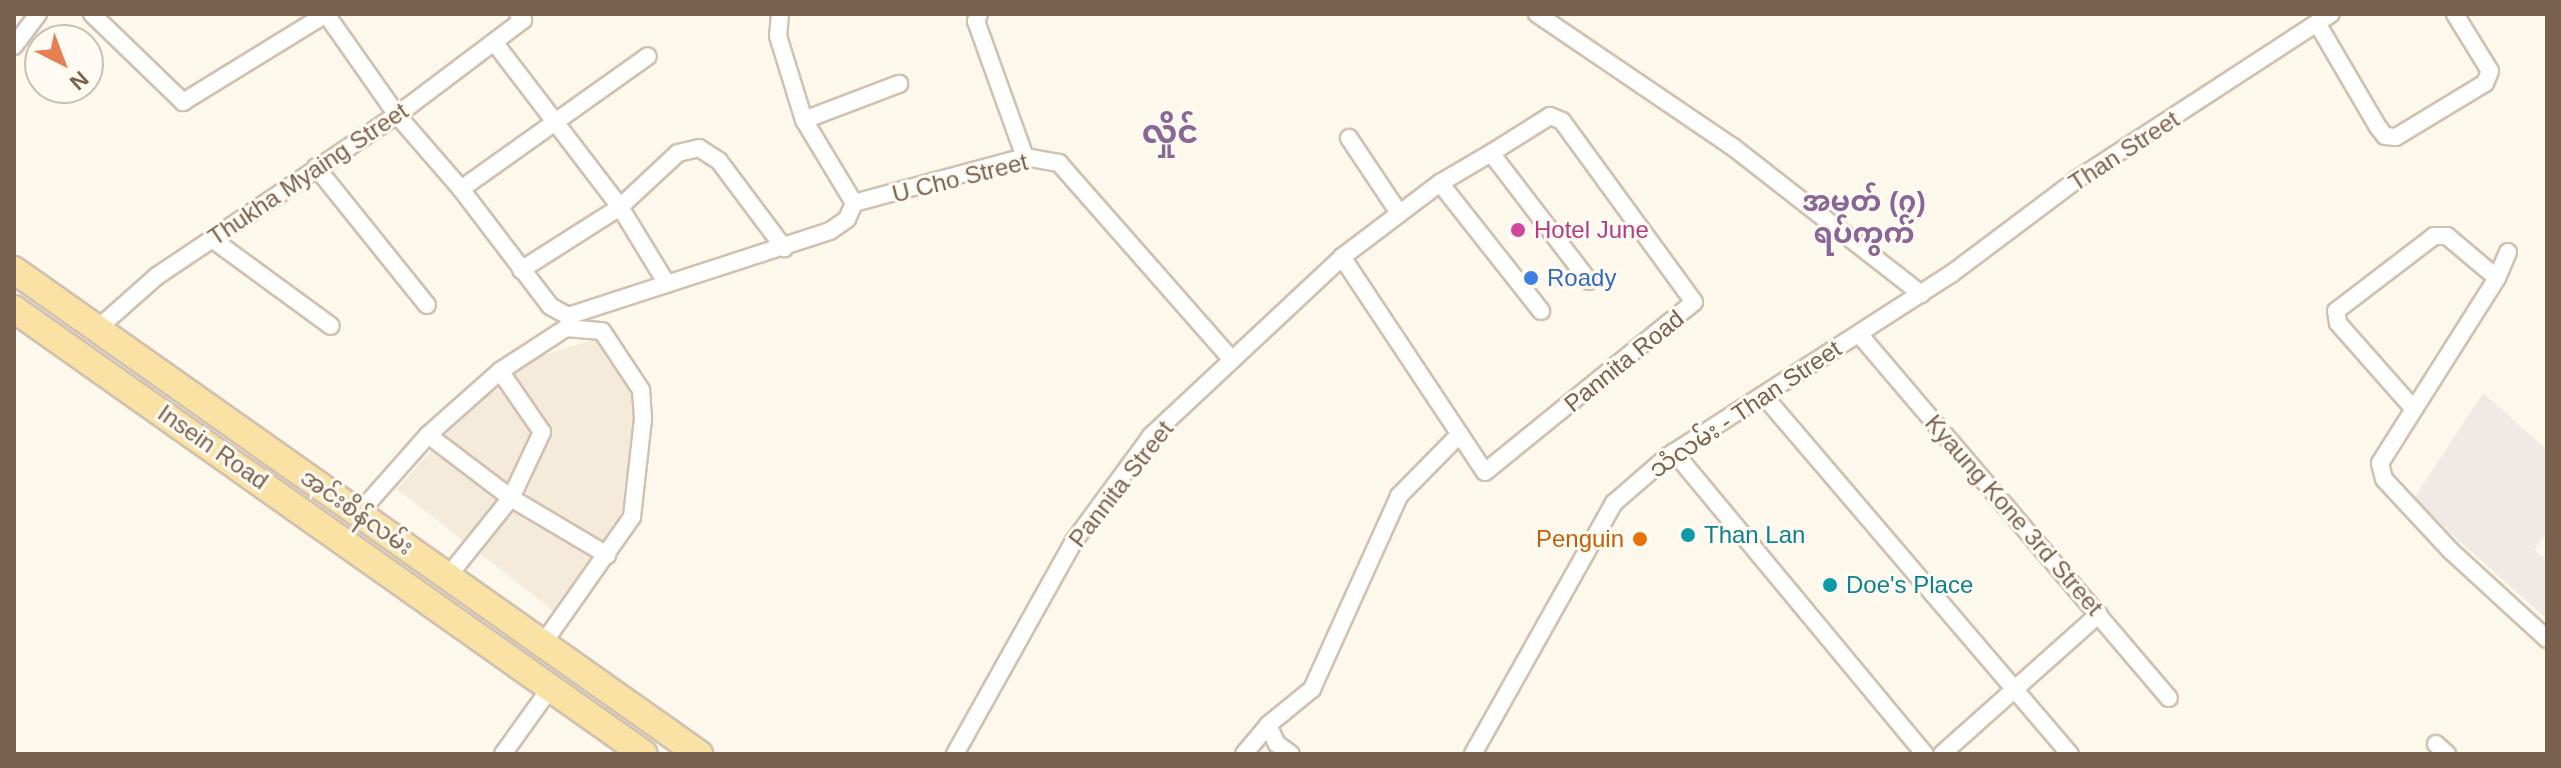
<!DOCTYPE html>
<meta charset="utf-8">
<style>
body{margin:0}
#map{position:relative;width:2561px;height:768px;overflow:hidden;background:#fdf8ec;font-family:Helvetica,"Noto Sans Myanmar",sans-serif}
div>[style]{position:absolute}
.residential>*{inset:0;background:#f5ebda}
.industrial>*{inset:0;background:#efeae4}
.roads{filter:drop-shadow(2px 0 #d1c1b0) drop-shadow(-2px 0 #d1c1b0) drop-shadow(0 2px #d1c1b0) drop-shadow(0 -2px #d1c1b0)}
.street>*{height:16px;margin:-8px;padding:0 8px;transform-origin:8px;border-radius:8px;background:#fff}
.primary>*{height:26px;margin:-13px;padding:0 13px;transform-origin:13px;border-radius:13px;background:#fae2a5}
.dots>*{width:22px;height:22px;translate:-50% -50%;box-sizing:border-box;border:4px solid #fffbf3;border-radius:50%}
span{translate:-50% -50%;white-space:nowrap;text-align:center;line-height:1.15;-webkit-text-stroke:6px #fffbf3;paint-order:stroke}
.street-label{font-size:24px;color:#7a614d}
.hotel-label{font-size:24px;color:#b23c85}
.left{translate:0 -50%;text-align:left}
.shop-label{font-size:24px;color:#366cbe}
.culture-label{font-size:24px;color:#0d838f}
.food-label{font-size:24px;color:#c56008}
.right{translate:-100% -50%;text-align:right}
.quarter-label{font-size:28px;color:#896695;font-weight:700}
.district-label{font-size:32px;color:#896695;font-weight:700}
.frame{position:absolute;inset:0;border:16px solid #7a614d;pointer-events:none}
.north{position:absolute;left:24px;top:24px;width:80px;height:80px;box-sizing:border-box;background:#fffbf3;border:2px solid #cabdb1;border-radius:50%;rotate:138deg;font-size:22px;font-weight:700;line-height:32px;text-align:center;color:#7a614d}
.north::after{content:'';display:block;margin:auto;width:28px;height:36px;background:#e68052;clip-path:polygon(50% 0,100% 100%,50% 72%,0 100%)}
</style>
<div id="map">
<div class="residential">
<div style="clip-path:polygon(602px 337px,634px 391px,634px 494px,555px 612px,397px 489px,473px 404px,524px 361px)"></div>
</div>
<div class="industrial">
<div style="clip-path:polygon(2483px 393px,2547px 450px,2547px 533px,2534px 549px,2547px 560px,2547px 619px,2413px 500px)"></div>
</div>
<div class="roads">
<div class="street">
<div style="left:92px;top:14px;width:127px;rotate:44deg"></div>
<div style="left:183px;top:102px;width:168px;rotate:-31.6deg"></div>
<div style="left:326px;top:14px;width:123px;rotate:54.9deg"></div>
<div style="left:397px;top:115px;width:98px;rotate:49.1deg"></div>
<div style="left:461px;top:189px;width:147px;rotate:52.7deg"></div>
<div style="left:550px;top:306px;width:21px;rotate:29deg"></div>
<div style="left:568px;top:316px;width:275px;rotate:-18deg"></div>
<div style="left:830px;top:231px;width:21px;rotate:-35deg"></div>
<div style="left:847px;top:219px;width:17px;rotate:-66deg"></div>
<div style="left:780px;top:14px;width:22px;rotate:95deg"></div>
<div style="left:778px;top:36px;width:88px;rotate:72.8deg"></div>
<div style="left:804px;top:120px;width:97px;rotate:58.9deg"></div>
<div style="left:979px;top:14px;width:8px;rotate:113deg"></div>
<div style="left:976px;top:21px;width:145px;rotate:70.2deg"></div>
<div style="left:1537px;top:14px;width:237px;rotate:34.2deg"></div>
<div style="left:1733px;top:147px;width:239px;rotate:38deg"></div>
<div style="left:2317px;top:23px;width:121px;rotate:59.6deg"></div>
<div style="left:2378px;top:127px;width:11px;rotate:52deg"></div>
<div style="left:2385px;top:136px;width:11px;rotate:5deg"></div>
<div style="left:2396px;top:137px;width:104px;rotate:-31.2deg"></div>
<div style="left:2485px;top:83px;width:13px;rotate:-67deg"></div>
<div style="left:2490px;top:71px;width:67px;rotate:-121.6deg"></div>
<div style="left:494px;top:42px;width:208px;rotate:52.6deg"></div>
<div style="left:620px;top:207px;width:90px;rotate:58.6deg"></div>
<div style="left:14px;top:46px;width:40px;rotate:-53deg"></div>
<div style="left:804px;top:120px;width:102px;rotate:-20.8deg"></div>
<div style="left:1349px;top:138px;width:90px;rotate:56.3deg"></div>
<div style="left:316px;top:167px;width:177px;rotate:51.2deg"></div>
<div style="left:1440px;top:183px;width:163px;rotate:51.7deg"></div>
<div style="left:461px;top:189px;width:229px;rotate:-35.4deg"></div>
<div style="left:854px;top:203px;width:177px;rotate:-15.1deg"></div>
<div style="left:1025px;top:157px;width:35px;rotate:10deg"></div>
<div style="left:1059px;top:163px;width:262px;rotate:48.7deg"></div>
<div style="left:212px;top:239px;width:147px;rotate:36.2deg"></div>
<div style="left:2508px;top:252px;width:28px;rotate:113deg"></div>
<div style="left:2497px;top:278px;width:219px;rotate:122.3deg"></div>
<div style="left:2380px;top:463px;width:16px;rotate:76deg"></div>
<div style="left:2384px;top:479px;width:98px;rotate:47.1deg"></div>
<div style="left:2451px;top:551px;width:130px;rotate:42.5deg"></div>
<div style="left:1342px;top:257px;width:258px;rotate:56.4deg"></div>
<div style="left:1485px;top:472px;width:269px;rotate:-39.1deg"></div>
<div style="left:1694px;top:302px;width:224px;rotate:-126.1deg"></div>
<div style="left:1562px;top:121px;width:13px;rotate:-157deg"></div>
<div style="left:1550px;top:116px;width:70px;rotate:147.9deg"></div>
<div style="left:1491px;top:153px;width:161px;rotate:52.6deg"></div>
<div style="left:521px;top:270px;width:117px;rotate:-32.5deg"></div>
<div style="left:620px;top:207px;width:79px;rotate:-43deg"></div>
<div style="left:678px;top:153px;width:22px;rotate:-13deg"></div>
<div style="left:699px;top:148px;width:24px;rotate:33deg"></div>
<div style="left:719px;top:161px;width:109px;rotate:53.2deg"></div>
<div style="left:96px;top:330px;width:81px;rotate:-41.5deg"></div>
<div style="left:157px;top:276px;width:289px;rotate:-33.9deg"></div>
<div style="left:397px;top:115px;width:158px;rotate:-37deg"></div>
<div style="left:523px;top:20px;width:8px;rotate:-130deg"></div>
<div style="left:1859px;top:334px;width:478px;rotate:49.6deg"></div>
<div style="left:1764px;top:396px;width:471px;rotate:49.5deg"></div>
<div style="left:2412px;top:407px;width:112px;rotate:-131.4deg"></div>
<div style="left:2338px;top:323px;width:12px;rotate:-99deg"></div>
<div style="left:2336px;top:311px;width:123px;rotate:-37.4deg"></div>
<div style="left:2434px;top:236px;width:13px"></div>
<div style="left:2447px;top:236px;width:65px;rotate:40deg"></div>
<div style="left:428px;top:435px;width:104px;rotate:37.2deg"></div>
<div style="left:511px;top:498px;width:112px;rotate:30.7deg"></div>
<div style="left:1674px;top:452px;width:393px;rotate:50.3deg"></div>
<div style="left:359px;top:513px;width:104px;rotate:-48.5deg"></div>
<div style="left:428px;top:435px;width:96px;rotate:-41.6deg"></div>
<div style="left:500px;top:371px;width:79px;rotate:-33.1deg"></div>
<div style="left:566px;top:328px;width:36px;rotate:5deg"></div>
<div style="left:602px;top:331px;width:71px;rotate:56.5deg"></div>
<div style="left:641px;top:390px;width:29px;rotate:86deg"></div>
<div style="left:643px;top:419px;width:99px;rotate:96.4deg"></div>
<div style="left:632px;top:517px;width:153px;rotate:125.1deg"></div>
<div style="left:449px;top:575px;width:99px;rotate:-51.2deg"></div>
<div style="left:511px;top:498px;width:73px;rotate:-64.8deg"></div>
<div style="left:542px;top:432px;width:74px;rotate:-124.5deg"></div>
<div style="left:1268px;top:725px;width:21px;rotate:65deg"></div>
<div style="left:1277px;top:744px;width:17px;rotate:36deg"></div>
<div style="left:2436px;top:744px;width:15px;rotate:42deg"></div>
<div style="left:503px;top:754px;width:82px;rotate:-54.4deg"></div>
<div style="left:955px;top:754px;width:244px;rotate:-60.8deg"></div>
<div style="left:1074px;top:541px;width:130px;rotate:-53.7deg"></div>
<div style="left:1151px;top:436px;width:262px;rotate:-43.1deg"></div>
<div style="left:1342px;top:257px;width:123px;rotate:-37.1deg"></div>
<div style="left:1440px;top:183px;width:59px;rotate:-30.5deg"></div>
<div style="left:1244px;top:754px;width:38px;rotate:-50deg"></div>
<div style="left:1268px;top:725px;width:57px;rotate:-39.3deg"></div>
<div style="left:1312px;top:689px;width:212px;rotate:-65.7deg"></div>
<div style="left:1399px;top:496px;width:86px;rotate:-45.5deg"></div>
<div style="left:1473px;top:754px;width:288px;rotate:-60.7deg"></div>
<div style="left:1614px;top:503px;width:70px;rotate:-41deg"></div>
<div style="left:1667px;top:457px;width:338px;rotate:-32.8deg"></div>
<div style="left:1951px;top:274px;width:156px;rotate:-36.9deg"></div>
<div style="left:2076px;top:180px;width:304px;rotate:-33.1deg"></div>
<div style="left:1942px;top:754px;width:210px;rotate:-41.7deg"></div>
</div>
<div class="primary">
<div style="left:14px;top:270px;width:839px;rotate:35.24deg"></div>
<div style="left:14px;top:309px;width:771px;rotate:35.24deg"></div>
</div>
</div>
<div class="dots">
<div style="left:1518px;top:230px;background:#d1479c"></div>
<div style="left:1531px;top:278px;background:#3f7fe0"></div>
<div style="left:1688px;top:535px;background:#0f9aa8"></div>
<div style="left:1640px;top:539px;background:#e8710a"></div>
<div style="left:1830px;top:585px;background:#0f9aa8"></div>
</div>
<div class="street-label">
<span style="left:2124px;top:151px;rotate:-33deg">Than Street</span>
<span style="left:308px;top:174px;rotate:-34deg">Thukha Myaing Street</span>
<span style="left:960px;top:178px;rotate:-14deg">U Cho Street</span>
<span style="left:1624px;top:361px;rotate:-39deg">Pannita Road</span>
<span style="left:1745px;top:409px;rotate:-34deg">သံလမ်း - Than Street</span>
<span style="left:213px;top:447px;rotate:35deg">Insein Road</span>
<span style="left:1121px;top:484px;rotate:-52deg">Pannita Street</span>
<span style="left:357px;top:512px;rotate:35deg">အင်းစိန်လမ်း</span>
<span style="left:2014px;top:515px;rotate:49deg">Kyaung Kone 3rd Street</span>
</div>
<div class="hotel-label">
<span class="left" style="left:1534px;top:230px">Hotel June</span>
</div>
<div class="shop-label">
<span class="left" style="left:1547px;top:278px">Roady</span>
</div>
<div class="culture-label">
<span class="left" style="left:1704px;top:535px">Than Lan</span>
<span class="left" style="left:1846px;top:585px">Doe's Place</span>
</div>
<div class="food-label">
<span class="right" style="left:1624px;top:539px">Penguin</span>
</div>
<div class="quarter-label">
<span style="left:1864px;top:218px">အမှတ် (၇)<br>ရပ်ကွက်</span>
</div>
<div class="district-label">
<span style="left:1170px;top:132px">လှိုင်</span>
</div>
<div class="frame"></div>
<div class="north">N</div>
</div>
